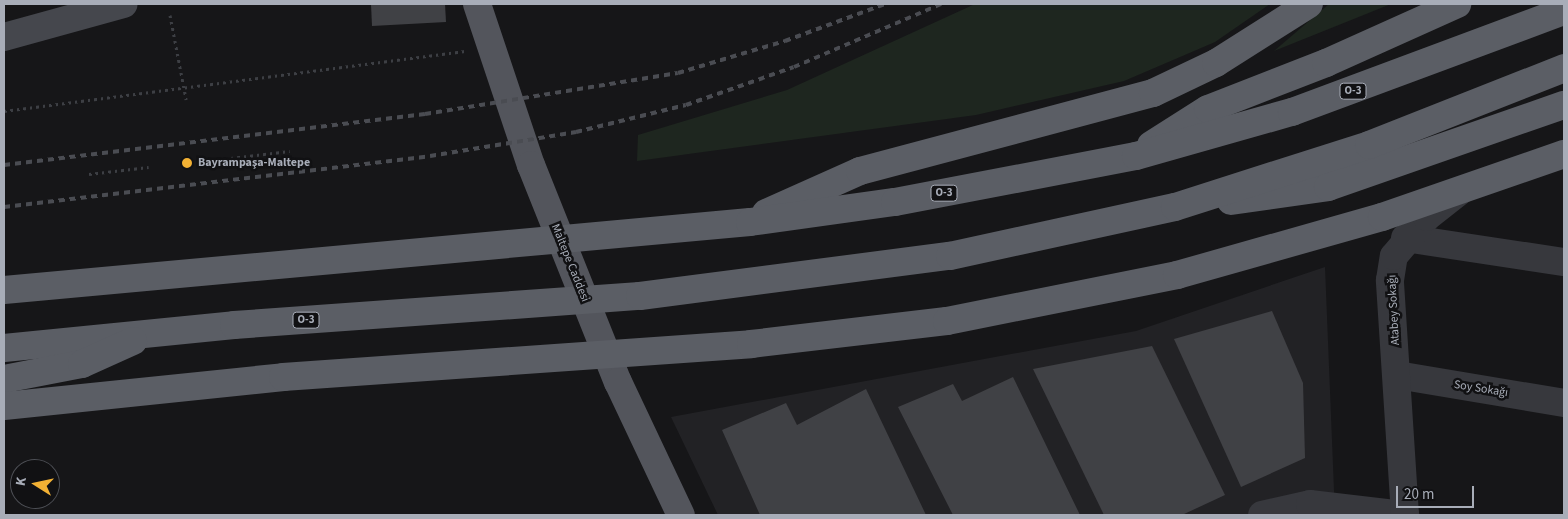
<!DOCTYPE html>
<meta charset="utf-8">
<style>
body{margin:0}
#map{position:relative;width:1568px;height:519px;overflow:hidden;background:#161618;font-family:"Source Sans 3",sans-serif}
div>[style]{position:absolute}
.built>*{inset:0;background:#222225}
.green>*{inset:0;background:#1e261f}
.building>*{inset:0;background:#404145}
.path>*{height:3px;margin-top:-1.5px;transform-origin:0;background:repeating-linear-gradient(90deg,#3d3f44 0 2.5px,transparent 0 6.5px)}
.minor>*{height:28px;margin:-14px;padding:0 14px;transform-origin:14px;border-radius:14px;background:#37383d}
.secondary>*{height:28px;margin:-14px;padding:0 14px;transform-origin:14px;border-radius:14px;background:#45474d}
.primary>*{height:28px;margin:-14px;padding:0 14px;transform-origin:14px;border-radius:14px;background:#53555c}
.trunk>*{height:28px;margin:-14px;padding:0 14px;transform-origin:14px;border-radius:14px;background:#5b5e65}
.rail>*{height:4px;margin-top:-2px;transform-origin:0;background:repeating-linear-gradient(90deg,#4a4c52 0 6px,transparent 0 11px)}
.dots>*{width:14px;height:14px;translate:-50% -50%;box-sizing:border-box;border:2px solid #111113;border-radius:50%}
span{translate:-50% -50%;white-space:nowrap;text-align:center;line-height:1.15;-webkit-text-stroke:5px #111113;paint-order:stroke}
.shield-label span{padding:1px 4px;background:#111113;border:1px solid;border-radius:4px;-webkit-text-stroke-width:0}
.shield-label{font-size:11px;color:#a8adb8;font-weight:700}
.poi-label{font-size:12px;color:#a8adb8;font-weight:700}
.left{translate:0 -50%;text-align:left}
.street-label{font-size:12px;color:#a8adb8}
.frame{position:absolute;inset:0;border:5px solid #a8adb8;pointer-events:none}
.north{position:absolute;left:10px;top:459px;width:50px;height:50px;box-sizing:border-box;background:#111113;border:1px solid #4d4f55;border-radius:50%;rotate:280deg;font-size:14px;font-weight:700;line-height:20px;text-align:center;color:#a8adb8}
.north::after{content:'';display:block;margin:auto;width:18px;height:22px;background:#f2b134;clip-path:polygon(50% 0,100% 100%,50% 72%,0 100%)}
.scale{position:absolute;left:1396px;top:486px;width:78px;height:22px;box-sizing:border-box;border:2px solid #a8adb8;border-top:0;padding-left:6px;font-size:15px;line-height:18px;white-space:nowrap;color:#a8adb8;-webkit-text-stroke:4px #111113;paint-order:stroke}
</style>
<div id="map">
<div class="built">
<div style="clip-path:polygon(1325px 267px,1335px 515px,718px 515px,671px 417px,1136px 331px)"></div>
</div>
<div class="green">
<div style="clip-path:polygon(975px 4px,1270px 4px,1215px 42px,1124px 81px,976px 115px,637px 161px,638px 135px,787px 90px)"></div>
<div style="clip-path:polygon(1329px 4px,1391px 4px,1274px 51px)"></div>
</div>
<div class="building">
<div style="clip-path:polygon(371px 4px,445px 4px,446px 22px,372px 26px)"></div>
<div style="clip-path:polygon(1272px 311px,1303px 383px,1305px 458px,1241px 487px,1174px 339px)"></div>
<div style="clip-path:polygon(1152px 346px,1225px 495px,1182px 515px,1104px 515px,1033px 369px)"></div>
<div style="clip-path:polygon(1013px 377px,1080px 515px,953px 515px,898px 407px,953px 384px,962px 401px)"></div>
<div style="clip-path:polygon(866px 389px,926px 515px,760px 515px,722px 430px,786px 403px,797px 425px)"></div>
</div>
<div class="path">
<div style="left:170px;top:15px;width:86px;rotate:79.2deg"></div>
<div style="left:4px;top:111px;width:467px;rotate:-7.4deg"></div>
<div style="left:231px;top:158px;width:59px;rotate:-6.8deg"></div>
<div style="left:89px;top:174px;width:60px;rotate:-6.7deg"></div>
</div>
<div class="minor">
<div style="left:1405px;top:238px;width:161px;rotate:8.6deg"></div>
<div style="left:1397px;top:375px;width:169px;rotate:9.5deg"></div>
<div style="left:1262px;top:515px;width:49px;rotate:-12.9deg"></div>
<div style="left:1310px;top:504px;width:96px;rotate:6.6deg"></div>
<div style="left:1405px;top:515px;width:235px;rotate:-93.7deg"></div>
<div style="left:1390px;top:280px;width:24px;rotate:-81deg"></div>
<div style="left:1394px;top:256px;width:51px;rotate:-49.8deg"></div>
<div style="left:1427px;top:217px;width:42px;rotate:-38.2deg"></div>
</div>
<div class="secondary">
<div style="left:4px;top:37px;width:124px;rotate:-15.4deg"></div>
</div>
<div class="primary">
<div style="left:477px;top:4px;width:170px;rotate:71.5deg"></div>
<div style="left:531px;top:165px;width:234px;rotate:68.2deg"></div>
<div style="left:618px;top:382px;width:147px;rotate:64.7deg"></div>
</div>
<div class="trunk">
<div style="left:1151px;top:145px;width:67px;rotate:-32.3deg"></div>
<div style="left:1208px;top:109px;width:127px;rotate:-21.3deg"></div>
<div style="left:1326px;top:63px;width:144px;rotate:-24.2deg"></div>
<div style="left:1231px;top:201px;width:98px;rotate:-8.2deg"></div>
<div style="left:1328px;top:187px;width:250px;rotate:-19.2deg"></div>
<div style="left:766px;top:213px;width:103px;rotate:-24.1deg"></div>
<div style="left:860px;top:171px;width:303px;rotate:-14.9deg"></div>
<div style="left:1153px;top:93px;width:70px;rotate:-25.5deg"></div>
<div style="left:1216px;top:63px;width:110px;rotate:-32.4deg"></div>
<div style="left:4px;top:290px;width:749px;rotate:-5.21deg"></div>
<div style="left:750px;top:222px;width:146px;rotate:-7.9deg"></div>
<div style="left:895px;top:202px;width:245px;rotate:-10.8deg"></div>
<div style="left:1136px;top:156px;width:162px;rotate:-15.8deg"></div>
<div style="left:1292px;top:112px;width:290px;rotate:-20.4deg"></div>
<div style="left:4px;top:348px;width:231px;rotate:-5.7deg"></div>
<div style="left:234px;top:325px;width:407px;rotate:-4.1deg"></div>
<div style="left:640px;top:296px;width:313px;rotate:-7.4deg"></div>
<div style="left:950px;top:256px;width:230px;rotate:-12.3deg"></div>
<div style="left:1175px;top:207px;width:204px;rotate:-17.7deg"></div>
<div style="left:1369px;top:145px;width:210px;rotate:-21.5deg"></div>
<div style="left:4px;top:379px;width:79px;rotate:-10.9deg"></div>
<div style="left:82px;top:364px;width:56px;rotate:-24.3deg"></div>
<div style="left:4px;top:406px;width:281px;rotate:-5.9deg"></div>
<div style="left:283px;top:377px;width:469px;rotate:-4deg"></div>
<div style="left:751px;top:344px;width:197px;rotate:-6.7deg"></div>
<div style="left:947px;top:321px;width:235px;rotate:-11.3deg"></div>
<div style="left:1177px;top:275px;width:213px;rotate:-15.8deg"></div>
<div style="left:1382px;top:217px;width:193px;rotate:-19.1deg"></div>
</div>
<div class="rail">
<div style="left:4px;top:165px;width:424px;rotate:-6.9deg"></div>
<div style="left:425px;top:114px;width:256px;rotate:-9.2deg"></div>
<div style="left:678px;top:73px;width:112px;rotate:-16.7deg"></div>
<div style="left:785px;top:41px;width:107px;rotate:-20.3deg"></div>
<div style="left:4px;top:207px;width:429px;rotate:-6.8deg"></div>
<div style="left:430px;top:156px;width:148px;rotate:-9.3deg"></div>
<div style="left:576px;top:132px;width:113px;rotate:-13.8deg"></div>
<div style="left:686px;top:105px;width:114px;rotate:-19.4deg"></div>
<div style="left:794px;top:67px;width:160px;rotate:-23.2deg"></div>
</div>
<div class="dots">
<div style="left:187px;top:163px;background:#f2b134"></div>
</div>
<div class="shield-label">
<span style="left:1353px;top:91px">O-3</span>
<span style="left:944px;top:193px">O-3</span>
<span style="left:306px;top:320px">O-3</span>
</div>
<div class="poi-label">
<span class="left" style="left:198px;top:163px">Bayrampaşa-Maltepe</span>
</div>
<div class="street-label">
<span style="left:570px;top:263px;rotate:68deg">Maltepe Caddesi</span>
<span style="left:1394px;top:310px;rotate:-93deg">Atabey Sokağı</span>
<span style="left:1481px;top:389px;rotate:9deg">Soy Sokağı</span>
</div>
<div class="frame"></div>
<div class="north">K</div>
<div class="scale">20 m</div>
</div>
